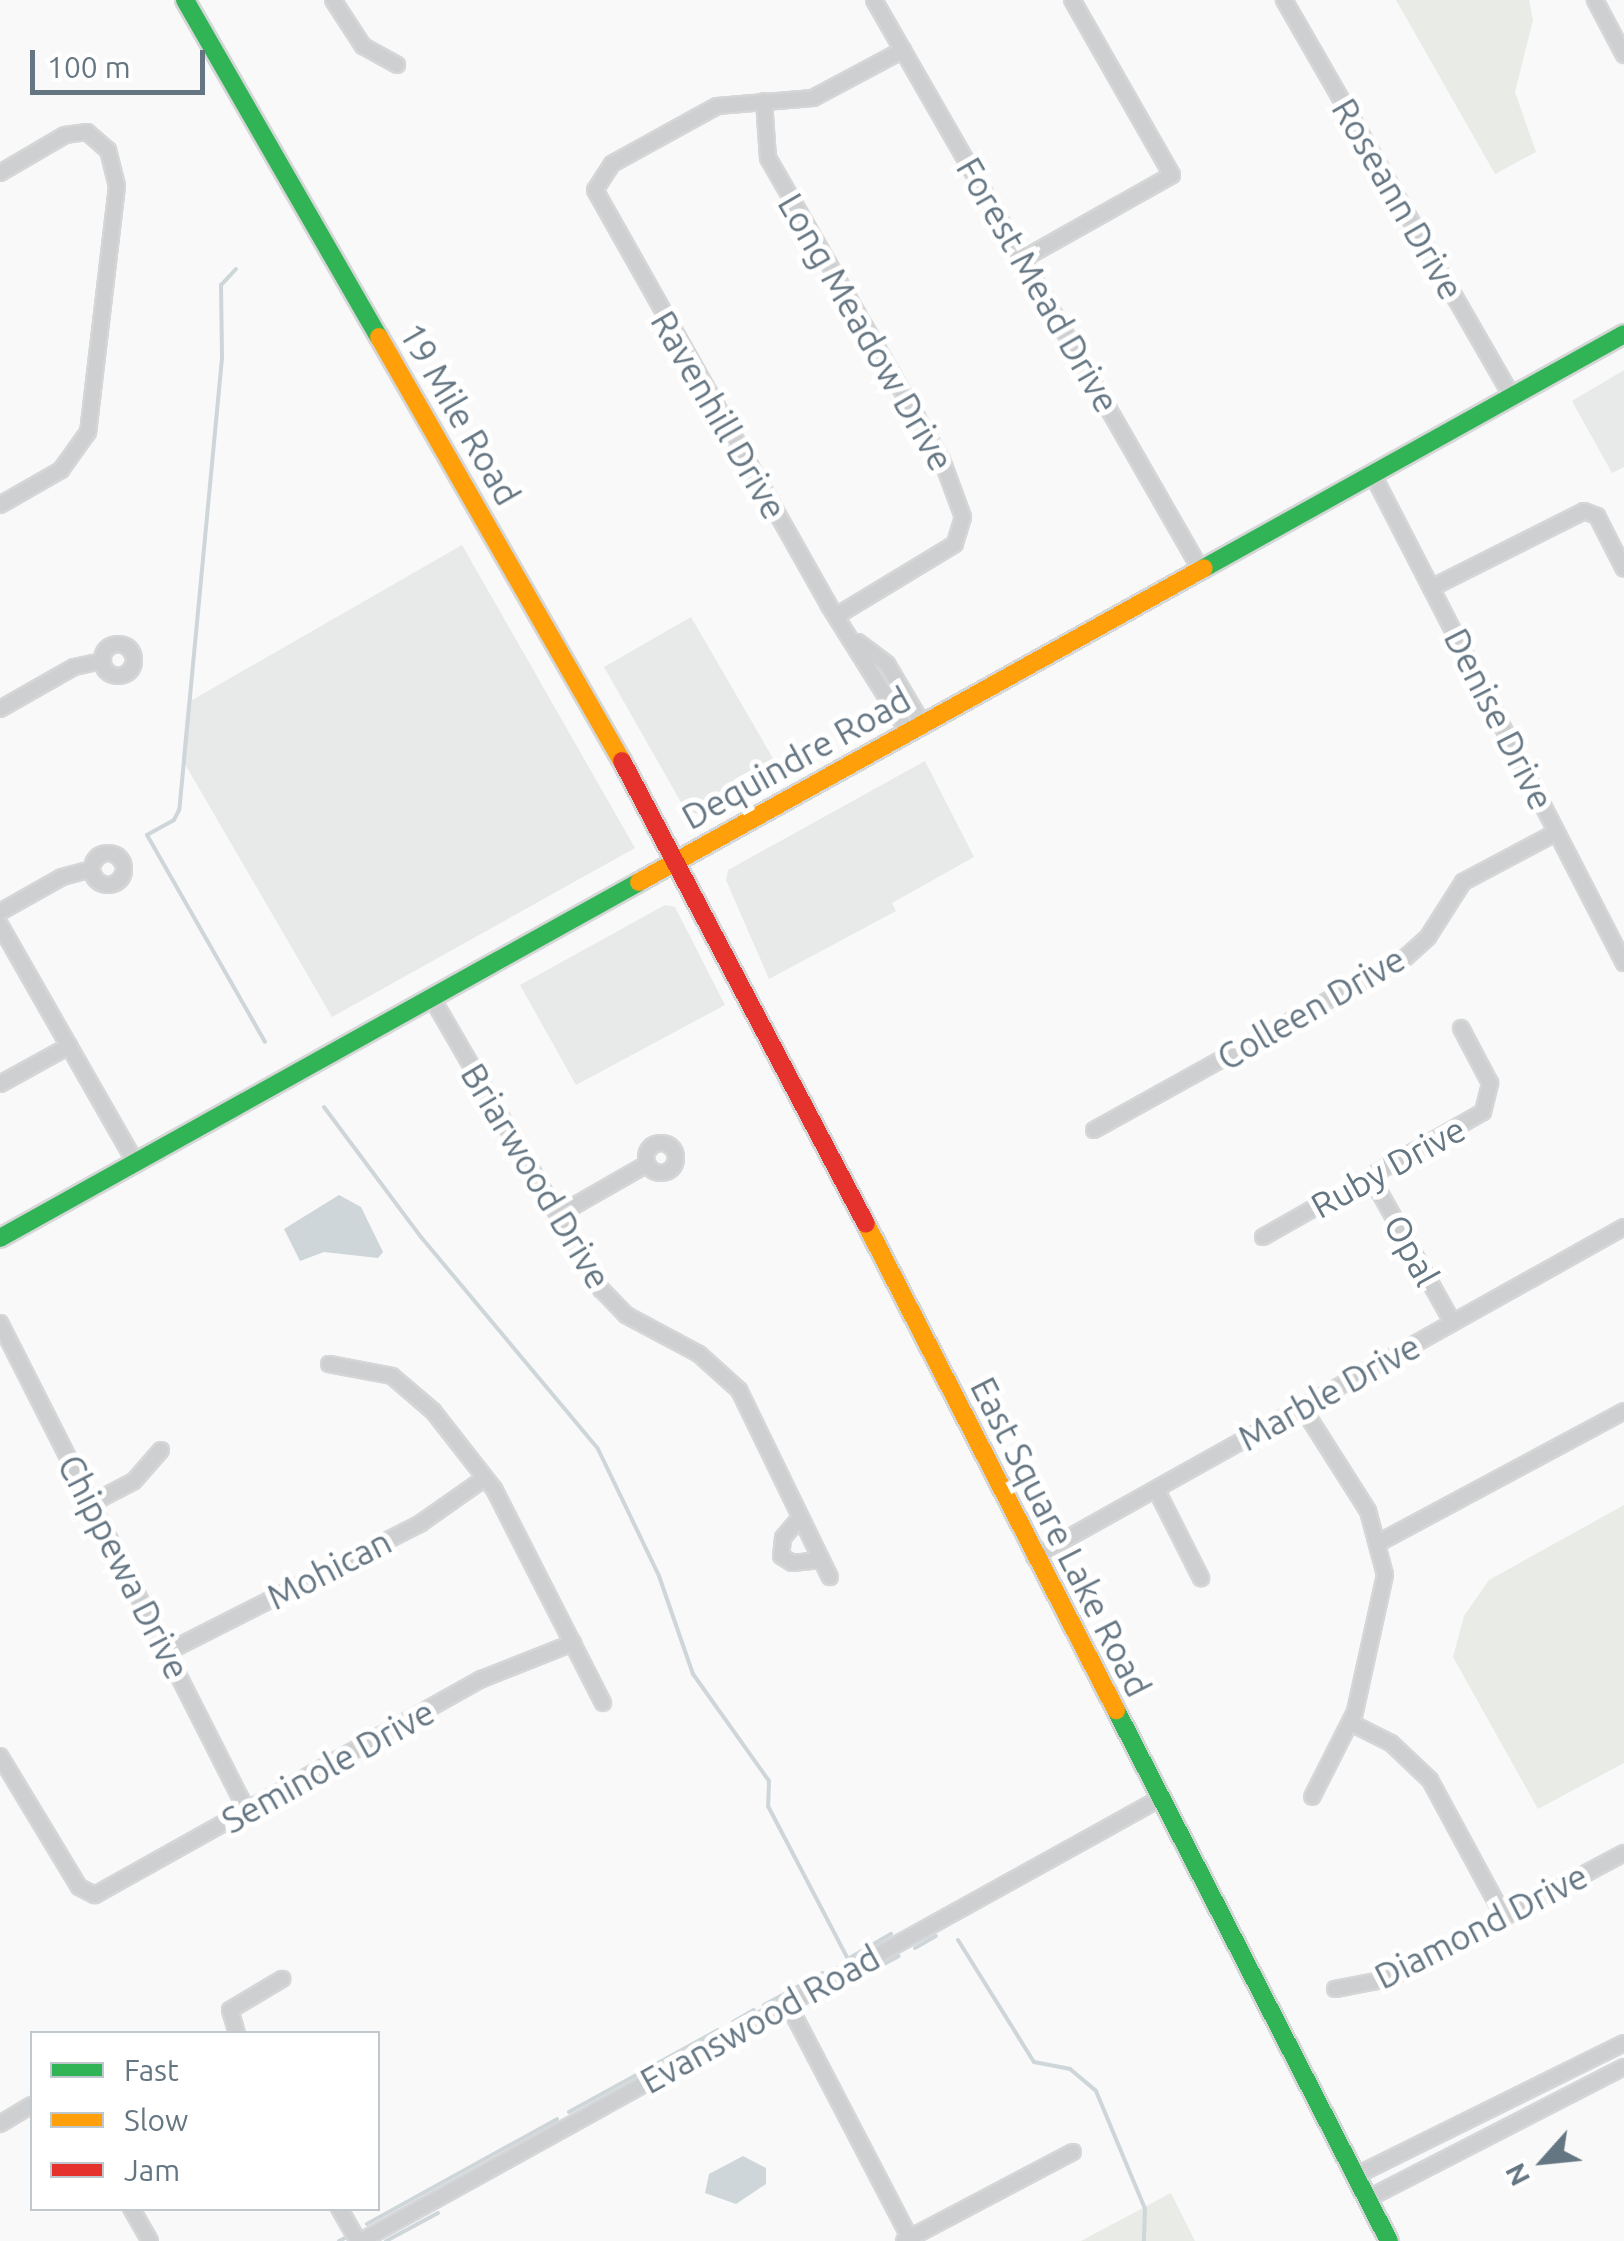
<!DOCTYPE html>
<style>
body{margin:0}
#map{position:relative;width:1624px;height:2241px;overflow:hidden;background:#f9f9f9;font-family:Ubuntu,sans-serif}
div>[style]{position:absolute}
.built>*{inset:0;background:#e8e9e9}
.green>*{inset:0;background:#e8ebe6}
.water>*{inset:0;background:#ced6d9}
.stream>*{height:4px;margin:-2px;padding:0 2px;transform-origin:2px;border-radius:2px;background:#ced6d9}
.roads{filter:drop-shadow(2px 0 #d5d6d7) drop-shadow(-2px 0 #d5d6d7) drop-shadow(0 2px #d5d6d7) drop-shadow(0 -2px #d5d6d7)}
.street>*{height:14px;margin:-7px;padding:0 7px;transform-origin:7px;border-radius:7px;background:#cecfd0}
.street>.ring{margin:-7px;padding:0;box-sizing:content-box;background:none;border:14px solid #cecfd0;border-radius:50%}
.fast>*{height:18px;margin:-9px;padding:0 9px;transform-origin:9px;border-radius:9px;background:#30b455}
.slow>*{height:18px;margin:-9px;padding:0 9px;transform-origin:9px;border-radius:9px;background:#ff9f0a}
.jam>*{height:18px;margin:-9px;padding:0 9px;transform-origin:9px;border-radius:9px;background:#e5322d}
span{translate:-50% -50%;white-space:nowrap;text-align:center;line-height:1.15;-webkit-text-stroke:10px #fff;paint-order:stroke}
.street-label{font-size:35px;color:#657683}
.legend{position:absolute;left:30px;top:2031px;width:350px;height:180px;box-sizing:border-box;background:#fff;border:2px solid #c1c8cd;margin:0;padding:12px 18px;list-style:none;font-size:30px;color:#657683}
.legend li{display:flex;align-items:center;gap:20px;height:50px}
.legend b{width:50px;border:2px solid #c1c8cd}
.north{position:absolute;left:1494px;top:2111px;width:100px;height:100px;-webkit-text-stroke:8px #fff;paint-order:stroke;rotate:243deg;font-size:28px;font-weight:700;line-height:40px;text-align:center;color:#657683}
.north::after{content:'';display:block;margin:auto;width:35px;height:45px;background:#657683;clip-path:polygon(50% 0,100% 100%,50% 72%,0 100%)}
.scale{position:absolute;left:30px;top:50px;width:175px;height:45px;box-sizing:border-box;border:5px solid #657683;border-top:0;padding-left:12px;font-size:30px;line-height:35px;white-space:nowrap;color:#657683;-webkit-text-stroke:8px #fff;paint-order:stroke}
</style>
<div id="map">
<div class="built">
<div style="clip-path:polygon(1624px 370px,1624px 467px,1612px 473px,1572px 401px)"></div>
<div style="clip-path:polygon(462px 545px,635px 848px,332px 1017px,182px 759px,187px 703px)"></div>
<div style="clip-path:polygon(691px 617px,778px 767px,698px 814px,686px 811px,604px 667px)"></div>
<div style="clip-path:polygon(925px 761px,974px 857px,892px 903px,896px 911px,769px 979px,726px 880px,728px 870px)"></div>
<div style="clip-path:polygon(665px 905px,675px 907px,725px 1005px,576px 1085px,520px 985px)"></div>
</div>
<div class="green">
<div style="clip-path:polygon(1396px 0,1529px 0,1533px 20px,1515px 92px,1536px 152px,1495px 174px)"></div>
<div style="clip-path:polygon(1624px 1505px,1624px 1763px,1538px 1809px,1453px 1657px,1464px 1616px,1489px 1580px)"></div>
<div style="clip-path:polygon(1171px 2193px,1195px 2241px,1081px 2241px)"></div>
</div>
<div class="water">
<div style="clip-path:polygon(339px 1195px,361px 1207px,383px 1252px,378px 1258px,324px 1252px,300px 1261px,284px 1229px)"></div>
<div style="clip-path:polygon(743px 2156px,766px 2168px,766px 2184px,736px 2204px,705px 2193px,709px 2174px)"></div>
</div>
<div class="stream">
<div style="left:236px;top:269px;width:22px;rotate:133deg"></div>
<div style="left:221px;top:285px;width:73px;rotate:89.2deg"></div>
<div style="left:222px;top:358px;width:454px;rotate:95.4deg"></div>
<div style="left:179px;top:810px;width:11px;rotate:117deg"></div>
<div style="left:174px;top:820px;width:31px;rotate:151deg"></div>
<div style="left:147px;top:835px;width:238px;rotate:60.3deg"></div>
<div style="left:324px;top:1107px;width:162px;rotate:53.3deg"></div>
<div style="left:421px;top:1237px;width:276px;rotate:50.1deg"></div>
<div style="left:598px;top:1449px;width:141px;rotate:64.3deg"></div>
<div style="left:659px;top:1576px;width:104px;rotate:70.9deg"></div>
<div style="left:693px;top:1674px;width:131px;rotate:54.6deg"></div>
<div style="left:769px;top:1781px;width:25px;rotate:92deg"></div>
<div style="left:768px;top:1806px;width:173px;rotate:62.4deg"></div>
<div style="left:848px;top:1959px;width:50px;rotate:-30.2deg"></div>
<div style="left:958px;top:1940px;width:144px;rotate:58.1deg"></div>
<div style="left:1034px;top:2062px;width:37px;rotate:11deg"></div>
<div style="left:1070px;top:2069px;width:34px;rotate:40deg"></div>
<div style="left:1096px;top:2091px;width:128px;rotate:67.4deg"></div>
<div style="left:1145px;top:2209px;width:32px;rotate:92deg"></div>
<div style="left:915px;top:1948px;width:24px;rotate:-30deg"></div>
<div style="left:865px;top:1974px;width:38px;rotate:-28deg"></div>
<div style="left:764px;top:2005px;width:67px;rotate:-28.5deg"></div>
<div style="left:733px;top:2022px;width:24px;rotate:-30deg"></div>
<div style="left:569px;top:2112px;width:170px;rotate:-28.8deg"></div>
<div style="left:367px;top:2224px;width:217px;rotate:-28.9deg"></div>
<div style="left:339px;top:2241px;width:9px;rotate:-27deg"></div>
<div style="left:386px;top:2241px;width:59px;rotate:-28.3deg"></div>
</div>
<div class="roads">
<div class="street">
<div style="left:333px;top:0;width:55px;rotate:56.9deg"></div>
<div style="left:363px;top:46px;width:39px;rotate:29deg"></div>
<div style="left:874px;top:0;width:657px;rotate:60.16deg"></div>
<div style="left:1284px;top:0;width:458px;rotate:60.1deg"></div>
<div style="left:1595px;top:0;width:62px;rotate:62.2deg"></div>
<div style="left:903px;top:50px;width:102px;rotate:151.9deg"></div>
<div style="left:813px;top:98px;width:96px;rotate:175.2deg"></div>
<div style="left:717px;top:106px;width:120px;rotate:151.1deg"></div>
<div style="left:612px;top:164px;width:31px;rotate:123deg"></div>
<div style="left:595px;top:190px;width:475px;rotate:60.6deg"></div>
<div style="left:828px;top:604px;width:152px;rotate:57.9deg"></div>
<div style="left:764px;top:101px;width:57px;rotate:86deg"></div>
<div style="left:768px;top:158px;width:349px;rotate:60.1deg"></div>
<div style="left:942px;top:460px;width:61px;rotate:69.8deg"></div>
<div style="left:963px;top:517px;width:28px;rotate:107deg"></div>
<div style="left:955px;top:544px;width:139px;rotate:148.8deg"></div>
<div style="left:0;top:173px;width:75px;rotate:-30.3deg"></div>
<div style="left:65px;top:135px;width:22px;rotate:-8deg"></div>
<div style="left:87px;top:132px;width:28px;rotate:41deg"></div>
<div style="left:108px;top:150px;width:37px;rotate:76deg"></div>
<div style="left:117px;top:186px;width:248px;rotate:96.7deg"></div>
<div style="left:88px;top:432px;width:47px;rotate:125.4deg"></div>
<div style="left:61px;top:470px;width:70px;rotate:150.2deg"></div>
<div style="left:1023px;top:259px;width:171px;rotate:-29.4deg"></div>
<div style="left:1172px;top:175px;width:202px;rotate:-119.7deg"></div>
<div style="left:1373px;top:475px;width:549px;rotate:62.78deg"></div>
<div style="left:1431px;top:588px;width:171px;rotate:-26.7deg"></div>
<div style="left:1584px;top:511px;width:14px;rotate:21deg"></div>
<div style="left:1597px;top:516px;width:59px;rotate:63deg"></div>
<div style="left:858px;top:642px;width:36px;rotate:37deg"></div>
<div style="left:887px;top:664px;width:71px;rotate:59.5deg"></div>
<div class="ring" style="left:102px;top:644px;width:18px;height:18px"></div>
<div style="left:0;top:709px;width:85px;rotate:-29.6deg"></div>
<div style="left:74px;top:667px;width:30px;rotate:-12deg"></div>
<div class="ring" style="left:92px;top:853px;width:18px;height:18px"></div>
<div style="left:0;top:912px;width:71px;rotate:-29.4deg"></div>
<div style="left:62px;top:877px;width:31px;rotate:-15deg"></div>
<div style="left:0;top:925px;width:274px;rotate:60.3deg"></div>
<div style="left:432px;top:998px;width:337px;rotate:59.9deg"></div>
<div style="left:601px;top:1289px;width:36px;rotate:46deg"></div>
<div style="left:626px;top:1315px;width:83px;rotate:28.1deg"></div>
<div style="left:699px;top:1354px;width:54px;rotate:42deg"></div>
<div style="left:739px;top:1390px;width:208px;rotate:64.1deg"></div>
<div style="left:0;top:1084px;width:79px;rotate:-28.8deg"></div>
<div style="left:1094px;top:1130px;width:357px;rotate:-29deg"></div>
<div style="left:1406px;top:957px;width:30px;rotate:-42deg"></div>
<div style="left:1428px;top:937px;width:65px;rotate:-57.5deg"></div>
<div style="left:1463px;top:882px;width:106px;rotate:-28deg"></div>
<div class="ring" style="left:646px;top:1143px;width:16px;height:16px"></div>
<div style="left:1371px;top:1177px;width:167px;rotate:60.7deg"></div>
<div style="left:558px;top:1215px;width:103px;rotate:-29.8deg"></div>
<div style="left:1263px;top:1237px;width:253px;rotate:-29.6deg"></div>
<div style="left:1483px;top:1112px;width:30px;rotate:-76deg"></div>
<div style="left:1490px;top:1083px;width:62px;rotate:-117.8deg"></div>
<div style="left:0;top:1323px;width:547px;rotate:63.15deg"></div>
<div style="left:329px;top:1364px;width:64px;rotate:10.8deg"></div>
<div style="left:392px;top:1376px;width:54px;rotate:40.5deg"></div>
<div style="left:433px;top:1411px;width:99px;rotate:52deg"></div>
<div style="left:494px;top:1489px;width:240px;rotate:63deg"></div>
<div style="left:1302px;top:1407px;width:123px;rotate:57.6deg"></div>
<div style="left:1368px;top:1511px;width:66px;rotate:75.1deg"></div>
<div style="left:1385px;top:1575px;width:140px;rotate:102.4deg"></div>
<div style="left:1355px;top:1712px;width:95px;rotate:116.8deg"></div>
<div style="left:1156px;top:1489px;width:100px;rotate:63.2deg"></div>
<div style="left:92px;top:1503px;width:47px;rotate:-27.6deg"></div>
<div style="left:134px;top:1481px;width:41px;rotate:-48.9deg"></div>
<div style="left:798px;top:1520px;width:23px;rotate:130deg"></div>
<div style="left:783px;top:1538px;width:18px;rotate:96deg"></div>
<div style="left:781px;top:1556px;width:13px;rotate:32deg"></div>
<div style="left:792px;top:1563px;width:29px;rotate:-6deg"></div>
<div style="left:1380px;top:1542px;width:277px;rotate:-28.2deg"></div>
<div style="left:1034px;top:1557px;width:676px;rotate:-29.22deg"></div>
<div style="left:167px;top:1652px;width:285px;rotate:-26.9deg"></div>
<div style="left:421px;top:1523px;width:78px;rotate:-35.1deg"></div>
<div style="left:1351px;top:1723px;width:45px;rotate:26.6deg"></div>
<div style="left:1391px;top:1743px;width:54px;rotate:43.5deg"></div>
<div style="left:1430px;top:1780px;width:156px;rotate:61.6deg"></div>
<div style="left:0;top:1756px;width:153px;rotate:58.9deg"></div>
<div style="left:79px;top:1887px;width:18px;rotate:27deg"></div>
<div style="left:95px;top:1895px;width:443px;rotate:-29.2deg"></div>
<div style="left:482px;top:1679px;width:98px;rotate:-21.6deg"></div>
<div style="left:1335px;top:1989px;width:54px;rotate:-10.7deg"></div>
<div style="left:1388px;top:1979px;width:268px;rotate:-28.1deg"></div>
<div style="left:788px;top:2004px;width:264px;rotate:62.5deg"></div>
<div style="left:237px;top:2034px;width:25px;rotate:-106deg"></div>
<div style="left:230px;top:2010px;width:61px;rotate:-30.8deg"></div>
<div style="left:0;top:2124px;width:37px;rotate:-31deg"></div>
<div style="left:1355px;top:2176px;width:300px;rotate:-26.3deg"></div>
<div style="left:1367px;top:2199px;width:289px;rotate:-27.2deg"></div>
<div style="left:131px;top:2208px;width:38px;rotate:60deg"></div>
<div style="left:339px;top:2208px;width:38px;rotate:60deg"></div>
<div style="left:361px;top:2241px;width:912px;rotate:-28.98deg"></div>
<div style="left:904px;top:2241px;width:191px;rotate:-27.8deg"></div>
</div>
<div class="fast">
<div style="left:185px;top:0;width:389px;rotate:60.1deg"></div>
<div style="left:1204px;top:568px;width:481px;rotate:-29.1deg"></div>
<div style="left:0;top:1238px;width:731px;rotate:-29.12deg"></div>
<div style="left:1116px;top:1710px;width:597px;rotate:62.79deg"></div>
</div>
<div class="slow">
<div style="left:379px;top:337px;width:489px;rotate:60.2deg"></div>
<div style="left:639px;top:882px;width:646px;rotate:-29.06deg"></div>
<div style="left:866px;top:1224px;width:547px;rotate:62.78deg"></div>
</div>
<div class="jam">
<div style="left:622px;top:761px;width:523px;rotate:62.21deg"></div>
</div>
</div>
<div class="street-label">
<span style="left:1398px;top:199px;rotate:60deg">Roseann Drive</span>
<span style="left:1038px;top:285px;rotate:60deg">Forest Mead Drive</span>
<span style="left:866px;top:332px;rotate:60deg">Long Meadow Drive</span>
<span style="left:460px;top:414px;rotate:60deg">19 Mile Road</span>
<span style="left:719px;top:415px;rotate:60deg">Ravenhill Drive</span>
<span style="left:1499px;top:719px;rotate:63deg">Denise Drive</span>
<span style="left:796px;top:758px;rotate:-29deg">Dequindre Road</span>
<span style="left:1311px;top:1008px;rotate:-30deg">Colleen Drive</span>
<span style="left:1388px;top:1167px;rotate:-29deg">Ruby Drive</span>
<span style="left:536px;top:1176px;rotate:59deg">Briarwood Drive</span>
<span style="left:1412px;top:1250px;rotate:61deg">Opal</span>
<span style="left:1329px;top:1392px;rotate:-29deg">Marble Drive</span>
<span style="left:1061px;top:1537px;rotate:63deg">East Square Lake Road</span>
<span style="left:124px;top:1567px;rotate:63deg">Chippewa Drive</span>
<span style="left:329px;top:1569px;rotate:-27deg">Mohican</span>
<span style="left:328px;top:1766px;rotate:-29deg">Seminole Drive</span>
<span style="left:1481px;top:1926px;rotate:-27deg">Diamond Drive</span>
<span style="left:760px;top:2019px;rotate:-29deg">Evanswood Road</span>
</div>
<ul class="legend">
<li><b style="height:12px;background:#30b455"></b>Fast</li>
<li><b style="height:12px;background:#ff9f0a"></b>Slow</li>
<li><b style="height:12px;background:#e5322d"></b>Jam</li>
</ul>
<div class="north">N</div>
<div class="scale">100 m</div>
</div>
